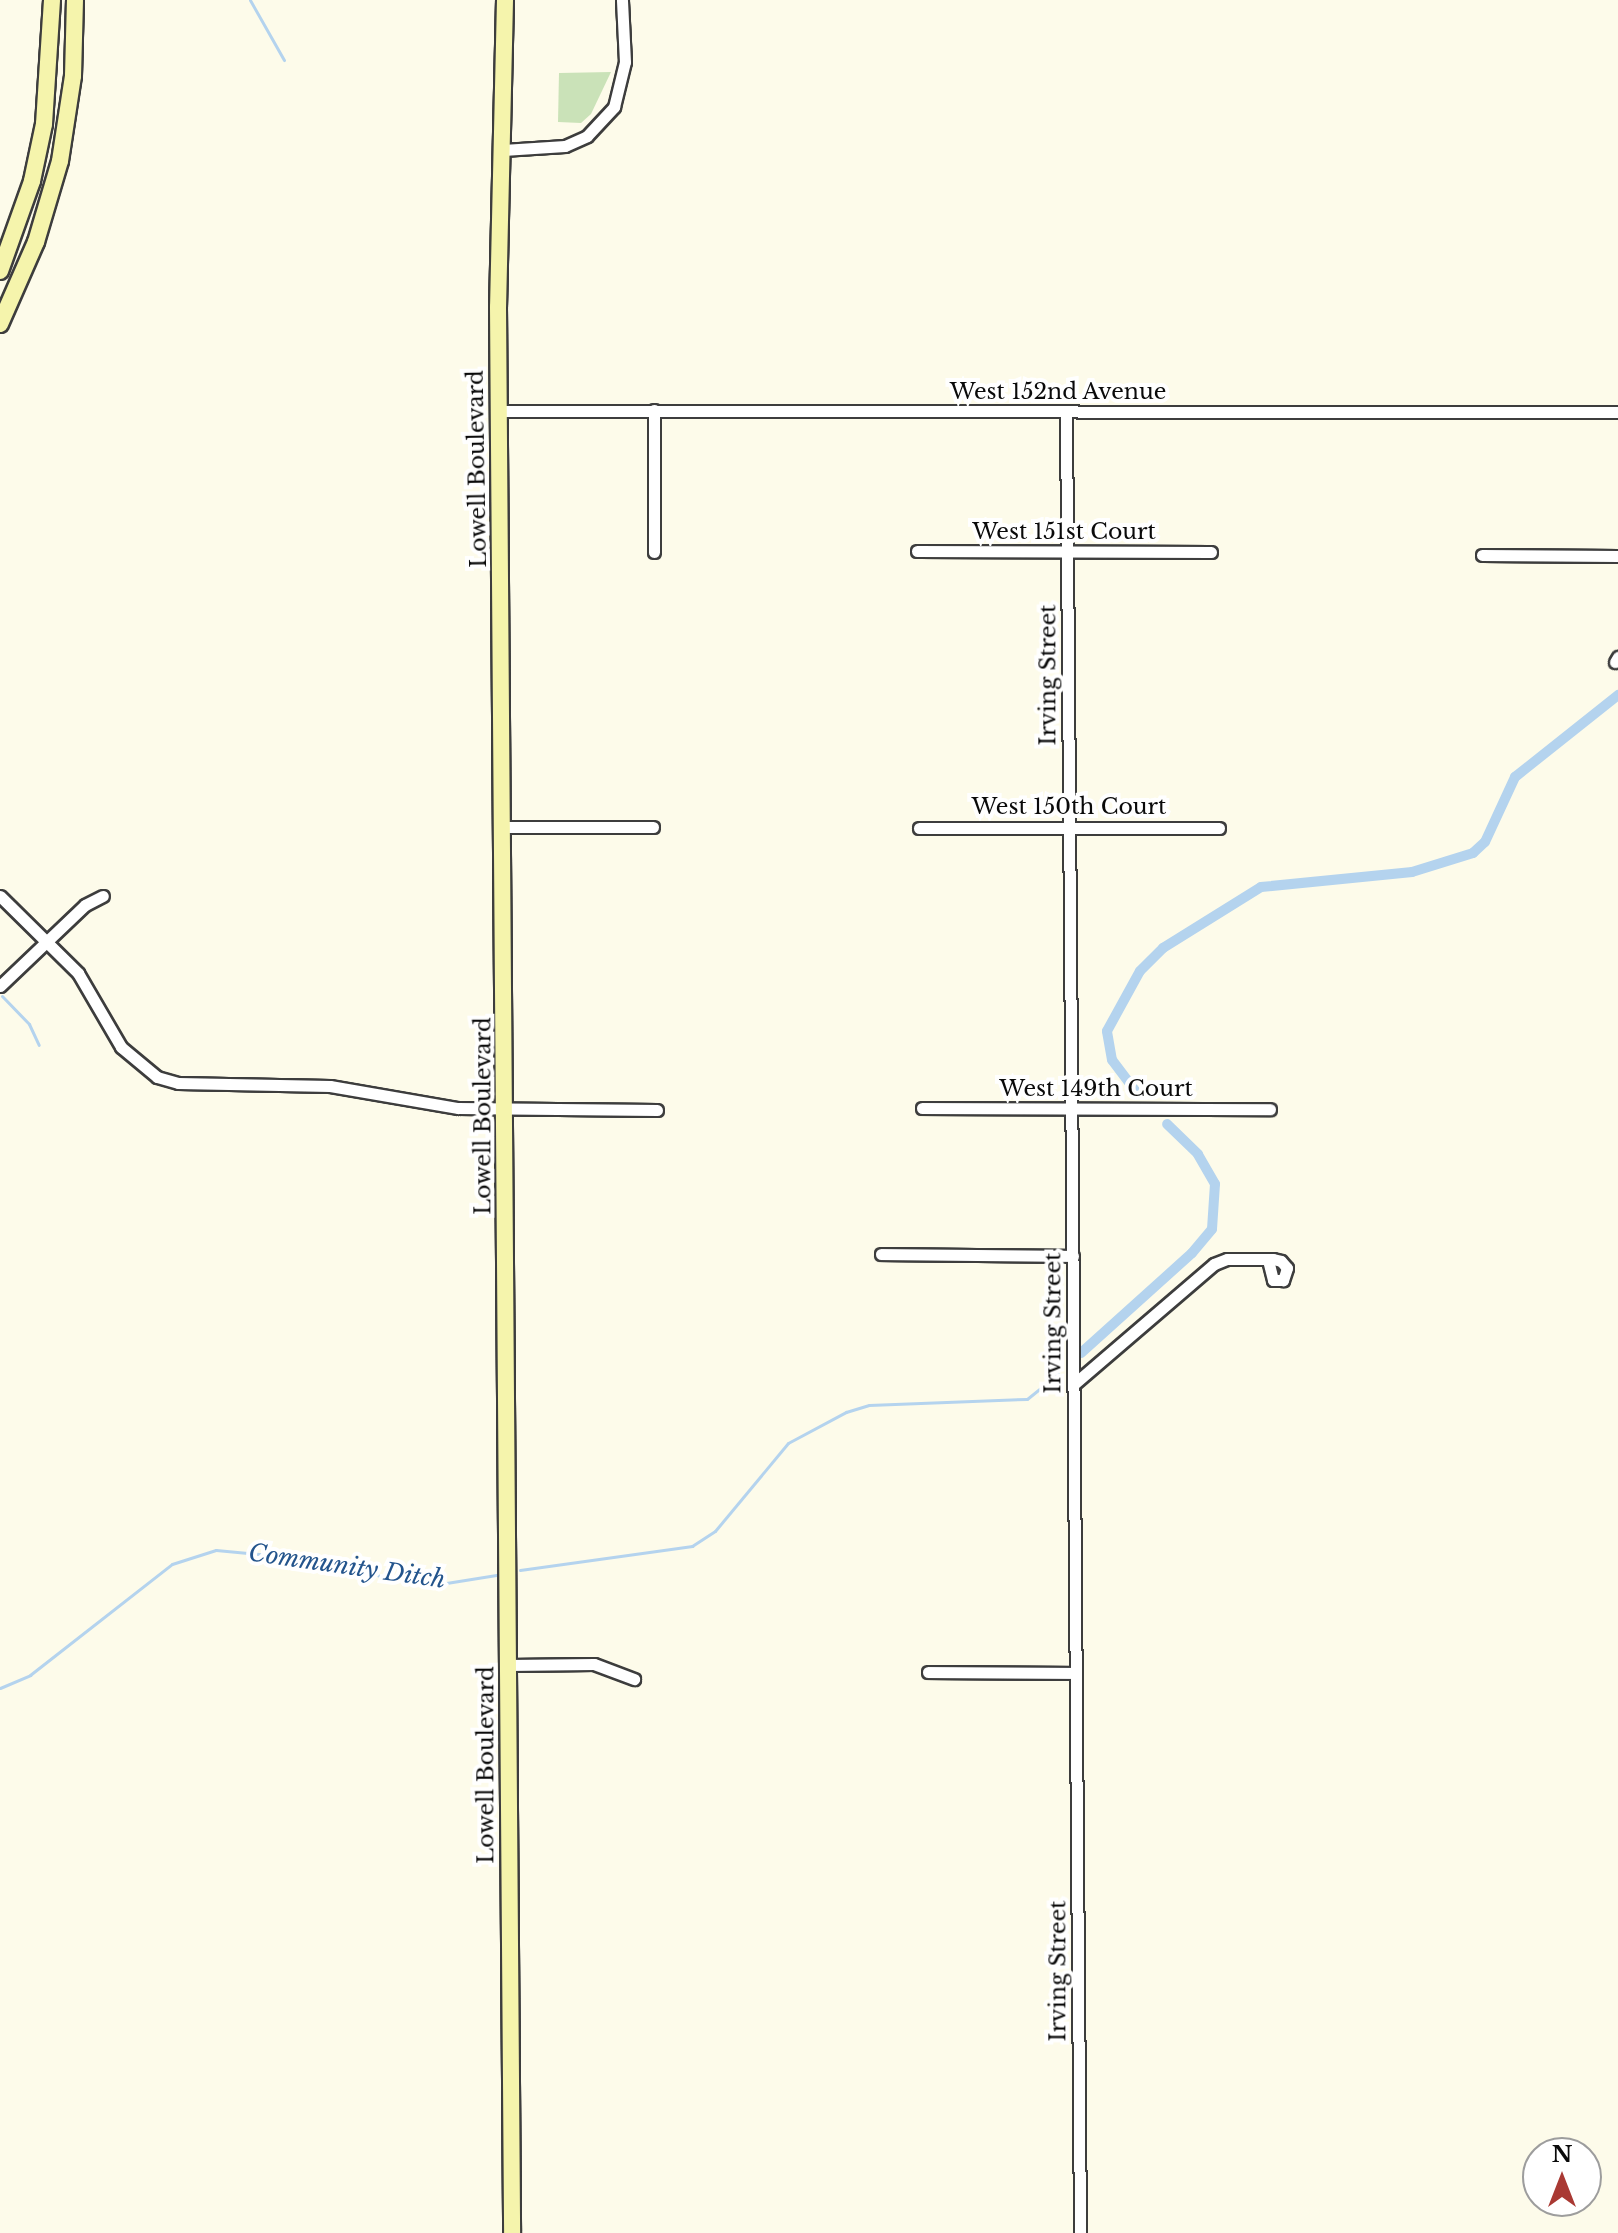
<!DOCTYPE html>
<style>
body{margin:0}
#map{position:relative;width:1618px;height:2233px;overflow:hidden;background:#fdfbea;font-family:"Libre Baskerville",serif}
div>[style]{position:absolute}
.green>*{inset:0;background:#cae2b8}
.stream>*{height:3px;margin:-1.5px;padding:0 1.5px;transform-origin:1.5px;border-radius:1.5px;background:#b4d3ee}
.canal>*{height:10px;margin:-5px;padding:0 5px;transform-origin:5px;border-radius:5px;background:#b4d3ee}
.roads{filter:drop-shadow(2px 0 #3d3d3d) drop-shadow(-2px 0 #3d3d3d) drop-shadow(0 2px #3d3d3d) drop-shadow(0 -2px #3d3d3d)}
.minor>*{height:11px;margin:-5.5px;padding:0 5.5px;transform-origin:5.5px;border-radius:5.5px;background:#fff}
.secondary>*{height:16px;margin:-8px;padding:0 8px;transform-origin:8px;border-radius:8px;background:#f5f4ac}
span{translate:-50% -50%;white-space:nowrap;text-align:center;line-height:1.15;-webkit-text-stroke:8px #fff;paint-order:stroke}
.street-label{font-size:22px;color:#0a0a0a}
.water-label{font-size:24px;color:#23548c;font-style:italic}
.north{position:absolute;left:1522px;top:2137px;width:80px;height:80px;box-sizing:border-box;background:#fff;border:2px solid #9d9d9d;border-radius:50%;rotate:0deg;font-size:22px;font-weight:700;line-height:32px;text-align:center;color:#0a0a0a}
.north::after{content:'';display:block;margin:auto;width:28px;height:36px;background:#a93933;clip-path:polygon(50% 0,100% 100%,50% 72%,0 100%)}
</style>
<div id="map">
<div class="green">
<div style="clip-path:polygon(611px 72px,591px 114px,581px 123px,558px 122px,559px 73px)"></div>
</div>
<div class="stream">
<div style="left:250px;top:0;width:69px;rotate:60.5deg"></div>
<div style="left:2px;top:996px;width:39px;rotate:46deg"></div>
<div style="left:29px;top:1024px;width:23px;rotate:65deg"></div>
<div style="left:520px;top:1570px;width:174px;rotate:-7.9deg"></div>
<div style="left:692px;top:1546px;width:27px;rotate:-33deg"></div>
<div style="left:715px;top:1531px;width:114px;rotate:-50.3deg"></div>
<div style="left:788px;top:1443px;width:66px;rotate:-28.1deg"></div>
<div style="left:846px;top:1412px;width:24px;rotate:-17deg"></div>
<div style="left:869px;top:1405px;width:158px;rotate:-2.2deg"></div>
<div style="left:1027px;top:1399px;width:40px;rotate:-39deg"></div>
<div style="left:0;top:1688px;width:33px;rotate:-23deg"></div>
<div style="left:30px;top:1675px;width:180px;rotate:-38deg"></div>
<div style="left:172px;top:1564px;width:46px;rotate:-17.7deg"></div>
<div style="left:216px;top:1550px;width:119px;rotate:5.3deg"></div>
<div style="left:334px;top:1561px;width:48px;rotate:18.1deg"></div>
<div style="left:380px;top:1576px;width:61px;rotate:7.6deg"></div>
<div style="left:440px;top:1584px;width:57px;rotate:-9.1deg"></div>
</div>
<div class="canal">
<div style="left:1137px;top:1093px;width:41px;rotate:-127.1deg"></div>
<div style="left:1112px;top:1060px;width:29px;rotate:-100deg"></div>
<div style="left:1107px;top:1031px;width:68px;rotate:-61.2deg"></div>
<div style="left:1140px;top:971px;width:33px;rotate:-45deg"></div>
<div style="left:1163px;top:948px;width:115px;rotate:-31.9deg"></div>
<div style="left:1261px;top:887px;width:152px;rotate:-5.7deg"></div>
<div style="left:1412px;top:872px;width:64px;rotate:-17.3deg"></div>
<div style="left:1473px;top:853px;width:16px;rotate:-43deg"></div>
<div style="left:1485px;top:842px;width:72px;rotate:-65.2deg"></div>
<div style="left:1515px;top:777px;width:132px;rotate:-38.5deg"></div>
<div style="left:1081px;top:1353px;width:149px;rotate:-42deg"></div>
<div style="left:1192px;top:1253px;width:31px;rotate:-50deg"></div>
<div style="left:1212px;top:1229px;width:45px;rotate:-86.2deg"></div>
<div style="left:1215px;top:1184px;width:34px;rotate:-120deg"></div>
<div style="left:1198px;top:1154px;width:43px;rotate:-135.9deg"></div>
</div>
<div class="roads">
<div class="minor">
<div style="left:503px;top:150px;width:62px;rotate:-3.7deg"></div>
<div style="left:565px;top:146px;width:24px;rotate:-24deg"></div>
<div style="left:587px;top:136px;width:40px;rotate:-47deg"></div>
<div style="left:614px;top:107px;width:46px;rotate:-76.3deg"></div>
<div style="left:625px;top:62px;width:62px;rotate:-92.8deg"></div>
<div style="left:654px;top:410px;width:142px;rotate:90deg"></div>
<div style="left:499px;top:411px;width:1119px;rotate:0.05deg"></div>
<div style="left:1066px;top:412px;width:1821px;rotate:89.56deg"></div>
<div style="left:917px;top:551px;width:294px;rotate:0.2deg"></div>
<div style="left:1482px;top:555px;width:136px;rotate:0.4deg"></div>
<div style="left:1615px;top:662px;width:6px;rotate:-59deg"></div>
<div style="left:503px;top:827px;width:150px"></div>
<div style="left:919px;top:828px;width:300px"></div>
<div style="left:0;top:896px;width:110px;rotate:44.6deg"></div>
<div style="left:78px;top:973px;width:86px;rotate:59.8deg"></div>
<div style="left:121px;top:1047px;width:47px;rotate:39.8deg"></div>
<div style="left:157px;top:1077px;width:22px;rotate:16deg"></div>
<div style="left:178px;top:1083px;width:152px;rotate:1.1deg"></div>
<div style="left:330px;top:1086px;width:130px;rotate:9.8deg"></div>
<div style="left:458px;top:1108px;width:199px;rotate:0.6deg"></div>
<div style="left:0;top:986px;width:117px;rotate:-43.6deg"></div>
<div style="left:85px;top:905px;width:20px;rotate:-27deg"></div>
<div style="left:922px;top:1108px;width:348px;rotate:0.2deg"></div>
<div style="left:881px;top:1254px;width:192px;rotate:0.6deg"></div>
<div style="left:1074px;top:1384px;width:184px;rotate:-40.6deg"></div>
<div style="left:1214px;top:1264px;width:14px;rotate:-21deg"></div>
<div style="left:1227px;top:1259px;width:46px"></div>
<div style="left:1273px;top:1259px;width:8px;rotate:14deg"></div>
<div style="left:1281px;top:1261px;width:9px;rotate:49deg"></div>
<div style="left:1287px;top:1268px;width:13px;rotate:108deg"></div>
<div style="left:1283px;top:1280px;width:10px;rotate:180deg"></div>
<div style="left:1273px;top:1280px;width:21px;rotate:-104deg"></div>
<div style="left:508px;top:1665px;width:86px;rotate:-0.7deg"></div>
<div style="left:594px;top:1664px;width:43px;rotate:20.6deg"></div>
<div style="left:928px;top:1672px;width:148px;rotate:0.4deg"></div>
</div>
<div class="secondary">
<div style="left:505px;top:0;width:307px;rotate:91.3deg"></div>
<div style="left:498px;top:307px;width:1926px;rotate:89.58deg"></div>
<div style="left:0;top:271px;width:96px;rotate:-70.4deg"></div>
<div style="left:32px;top:181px;width:58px;rotate:-78.1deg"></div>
<div style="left:44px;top:124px;width:124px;rotate:-86.3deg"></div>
<div style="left:0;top:324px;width:90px;rotate:-66.3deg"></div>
<div style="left:36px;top:242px;width:84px;rotate:-73.5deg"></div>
<div style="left:60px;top:161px;width:86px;rotate:-81.3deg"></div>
<div style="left:73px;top:76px;width:76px;rotate:-88.5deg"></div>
</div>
</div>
<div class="street-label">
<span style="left:1058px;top:392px">West 152nd Avenue</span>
<span style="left:477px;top:469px;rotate:-91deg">Lowell Boulevard</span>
<span style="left:1064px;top:532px">West 151st Court</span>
<span style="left:1048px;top:675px;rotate:-90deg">Irving Street</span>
<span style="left:1069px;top:807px">West 150th Court</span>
<span style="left:1096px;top:1089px">West 149th Court</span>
<span style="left:483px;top:1116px;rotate:-90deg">Lowell Boulevard</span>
<span style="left:1053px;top:1323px;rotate:-90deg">Irving Street</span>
<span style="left:486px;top:1765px;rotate:-90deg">Lowell Boulevard</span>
<span style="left:1058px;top:1971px;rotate:-90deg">Irving Street</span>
</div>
<div class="water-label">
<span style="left:347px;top:1566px;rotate:8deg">Community Ditch</span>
</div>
<div class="north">N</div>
</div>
